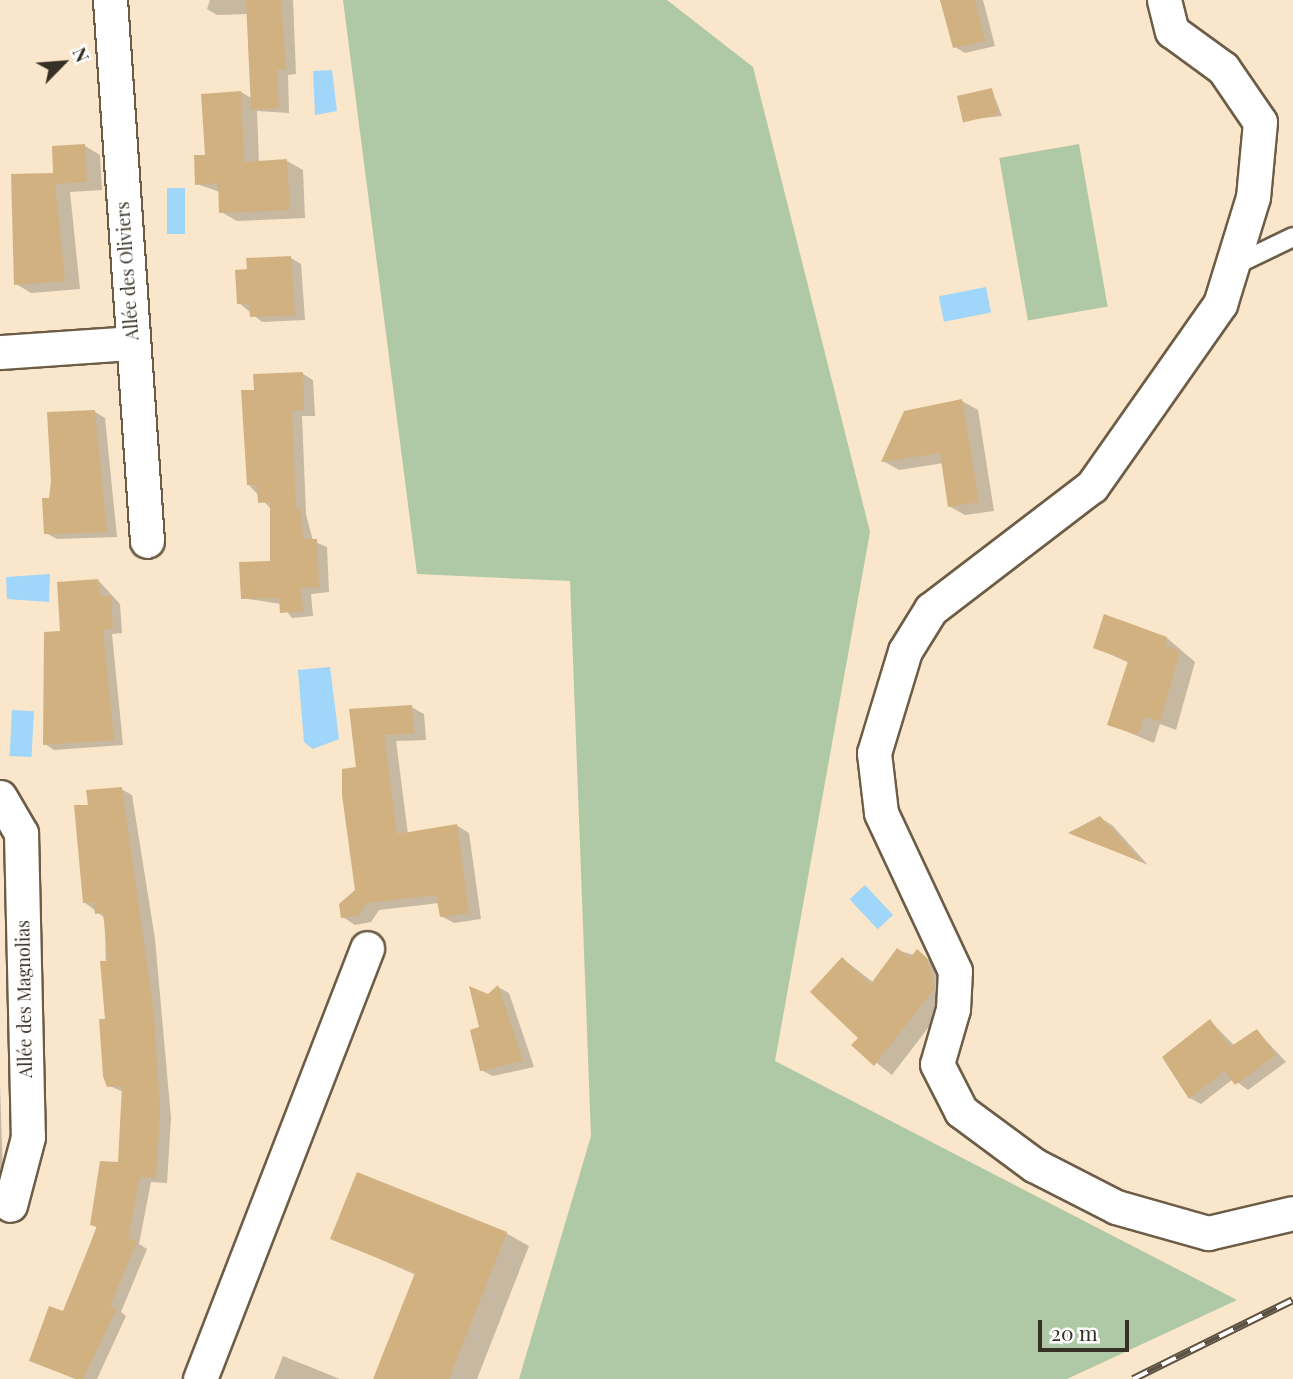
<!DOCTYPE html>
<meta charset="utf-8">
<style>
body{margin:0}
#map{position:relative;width:1293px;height:1379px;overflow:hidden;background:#f9e6cb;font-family:"Playfair Display",serif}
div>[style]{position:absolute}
.green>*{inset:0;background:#afc8a5;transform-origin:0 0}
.water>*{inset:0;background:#a0d6f9;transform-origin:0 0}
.shadow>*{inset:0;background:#0003}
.building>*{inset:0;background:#d2b181;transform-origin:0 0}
.roads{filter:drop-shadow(2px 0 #6d5d46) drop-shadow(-2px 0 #6d5d46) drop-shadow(0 2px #6d5d46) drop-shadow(0 -2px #6d5d46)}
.service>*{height:18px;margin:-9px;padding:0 9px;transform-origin:9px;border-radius:9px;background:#fff}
.minor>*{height:33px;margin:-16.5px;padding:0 16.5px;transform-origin:16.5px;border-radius:16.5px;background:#fff}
.rail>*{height:8px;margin-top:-4px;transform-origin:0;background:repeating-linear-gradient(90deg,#fff 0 16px,#5c5244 0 32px);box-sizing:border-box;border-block:2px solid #5c5244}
span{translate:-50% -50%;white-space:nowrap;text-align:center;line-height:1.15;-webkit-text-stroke:6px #fff;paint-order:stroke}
.street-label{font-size:18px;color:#373025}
.north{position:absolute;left:28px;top:28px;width:70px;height:70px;-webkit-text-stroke:5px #fff;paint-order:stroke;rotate:65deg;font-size:19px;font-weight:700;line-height:28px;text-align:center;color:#373025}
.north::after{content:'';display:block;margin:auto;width:24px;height:32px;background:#373025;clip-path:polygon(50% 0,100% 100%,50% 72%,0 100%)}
.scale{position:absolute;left:1038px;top:1320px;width:91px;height:32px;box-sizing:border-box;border:4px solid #373025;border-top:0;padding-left:9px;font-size:21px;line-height:24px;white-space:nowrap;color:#373025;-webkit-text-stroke:5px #fff;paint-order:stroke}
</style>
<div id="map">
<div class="green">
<div style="clip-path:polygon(343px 0,667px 0,753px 67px,870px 532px,775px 1061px,1237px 1300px,1067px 1379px,519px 1379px,591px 1136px,570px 581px,417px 574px)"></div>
<div style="left:1079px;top:144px;width:165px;height:81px;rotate:80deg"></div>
</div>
<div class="water">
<div style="clip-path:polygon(332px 70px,337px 111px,315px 115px,313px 71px)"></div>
<div style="left:167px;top:188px;width:18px;height:46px"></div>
<div style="left:986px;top:287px;width:26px;height:48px;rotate:79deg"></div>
<div style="clip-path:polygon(50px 574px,49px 602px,7px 599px,6px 577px)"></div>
<div style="clip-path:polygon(330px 667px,339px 739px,313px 749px,304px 742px,298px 670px)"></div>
<div style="left:12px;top:710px;width:22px;height:46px;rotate:3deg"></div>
<div style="left:865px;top:885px;width:41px;height:21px;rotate:47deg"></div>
</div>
<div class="shadow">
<div style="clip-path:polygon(210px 0,293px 0,296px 74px,288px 75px,289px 113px,257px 111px,259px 163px,287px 161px,303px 170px,305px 218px,237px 221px,221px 212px,220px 192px,197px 184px,241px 92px,253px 99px,248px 14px,217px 15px,207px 9px)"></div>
<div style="clip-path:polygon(940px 0,983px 0,995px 46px,965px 53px,955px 47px)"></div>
<div style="clip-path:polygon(992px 90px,1002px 116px,965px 120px)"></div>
<div style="clip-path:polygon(85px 146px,100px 155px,102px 190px,70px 192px,80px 289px,31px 293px,16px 284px,55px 174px)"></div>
<div style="clip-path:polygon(291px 258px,301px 264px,305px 320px,262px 322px,239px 303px,249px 271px)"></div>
<div style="clip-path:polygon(303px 374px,313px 380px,315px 416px,302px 416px,306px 514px,313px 541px,327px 547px,329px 592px,311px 594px,313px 616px,292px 618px,281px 604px,242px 598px,272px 563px,270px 508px,248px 484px,256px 392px)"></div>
<div style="clip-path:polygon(962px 401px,978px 410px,994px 511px,965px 515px,949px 506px,944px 463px,899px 470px,883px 461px)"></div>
<div style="clip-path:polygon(95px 412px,105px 418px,117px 537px,57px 539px,46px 533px,51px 500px)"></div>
<div style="clip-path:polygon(98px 580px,120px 604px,122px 633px,112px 634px,123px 745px,54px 750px,45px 744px)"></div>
<div style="clip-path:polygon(1167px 638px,1195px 662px,1176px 730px,1160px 724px,1154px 743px,1109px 724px,1129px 663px,1095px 647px)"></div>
<div style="clip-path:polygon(411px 707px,424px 714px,426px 740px,396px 741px,408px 834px,456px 825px,469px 833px,481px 919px,454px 923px,441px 916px,439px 903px,379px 910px,371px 922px,355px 925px,343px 917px,357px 891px,358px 769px,351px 711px)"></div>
<div style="clip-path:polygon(121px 789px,132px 795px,155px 939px,171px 1118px,167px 1183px,151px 1182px,139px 1244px,147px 1249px,121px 1312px,126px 1316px,97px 1379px,75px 1379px,31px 1360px,64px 1314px,120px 1164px,123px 1092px,108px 1085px,105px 918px,84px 902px,90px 807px)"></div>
<div style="clip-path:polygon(1100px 818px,1112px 825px,1148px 865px,1072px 833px)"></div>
<div style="clip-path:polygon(897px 950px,934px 961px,951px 998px,892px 1075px,854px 1045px,860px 1038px,843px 959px,874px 983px)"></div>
<div style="clip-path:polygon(498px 987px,509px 993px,534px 1067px,493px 1076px,481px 1070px,481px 1028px,489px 996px)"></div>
<div style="clip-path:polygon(1210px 1021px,1235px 1046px,1257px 1031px,1286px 1062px,1248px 1090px,1233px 1079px,1201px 1104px,1190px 1098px)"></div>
<div style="clip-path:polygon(0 1083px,3px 1179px,0 1179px)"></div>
<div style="clip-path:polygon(506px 1233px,529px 1246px,477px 1379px,375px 1379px,416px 1275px,332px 1238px)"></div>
<div style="clip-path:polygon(283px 1356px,340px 1379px,274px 1379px)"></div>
</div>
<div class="building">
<div style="clip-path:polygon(246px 0,281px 0,286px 69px,277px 70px,279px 108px,251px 110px)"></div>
<div style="clip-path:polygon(940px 0,975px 0,985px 41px,953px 48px)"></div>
<div style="left:992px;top:88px;width:27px;height:36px;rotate:77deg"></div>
<div style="clip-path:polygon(241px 91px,244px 162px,287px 159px,290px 210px,219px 213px,218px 183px,195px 185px,194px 155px,205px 155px,201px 94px)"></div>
<div style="clip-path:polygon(85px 144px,87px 182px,55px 184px,65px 281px,14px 285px,11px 174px,53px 173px,52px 146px)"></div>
<div style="clip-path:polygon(291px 256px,295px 315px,250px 317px,249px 304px,237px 304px,235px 270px,247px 269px,246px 258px)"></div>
<div style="clip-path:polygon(303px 372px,304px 410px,292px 411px,296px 509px,301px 509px,303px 539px,317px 539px,319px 587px,301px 588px,303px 611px,280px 613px,279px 598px,241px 599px,239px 562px,270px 561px,270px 502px,258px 503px,257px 485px,247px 485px,241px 390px,254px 390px,253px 374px)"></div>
<div style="clip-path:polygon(962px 399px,979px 502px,948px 507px,940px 453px,881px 462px,904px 411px)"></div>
<div style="clip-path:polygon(95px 410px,107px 532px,44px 534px,42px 498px,49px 498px,51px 481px,47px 412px)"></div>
<div style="clip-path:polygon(98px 579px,101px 597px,111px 596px,113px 628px,103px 630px,114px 740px,43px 745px,44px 632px,60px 631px,57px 582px)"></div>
<div style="clip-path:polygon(1104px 614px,1167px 637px,1165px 645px,1180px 651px,1160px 722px,1144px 716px,1138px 735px,1107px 725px,1128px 661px,1093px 648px)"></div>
<div style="clip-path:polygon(412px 705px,414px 733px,384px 735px,397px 834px,457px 824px,469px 913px,440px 917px,436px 895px,366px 903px,358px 916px,341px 918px,339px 904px,355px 890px,342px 795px,342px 769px,356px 767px,349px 709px)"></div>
<div style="clip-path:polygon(122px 787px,154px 1014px,160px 1111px,156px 1178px,140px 1177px,128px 1238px,137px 1241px,110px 1306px,117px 1308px,83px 1379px,76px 1379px,29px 1361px,49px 1306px,63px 1311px,97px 1227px,90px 1225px,100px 1161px,118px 1162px,122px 1086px,107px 1087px,103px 1076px,99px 1019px,105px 1019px,100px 961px,108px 961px,103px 913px,95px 914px,94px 902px,83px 903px,74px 805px,88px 805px,86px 790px)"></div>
<div style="clip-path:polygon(1100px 816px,1142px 862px,1068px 833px)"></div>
<div style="clip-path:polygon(897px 948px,910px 958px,917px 949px,927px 958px,935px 988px,874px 1066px,851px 1045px,858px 1038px,810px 992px,842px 957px,870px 985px)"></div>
<div style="clip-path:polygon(498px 985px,523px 1061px,480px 1071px,470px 1030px,479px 1027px,469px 986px,488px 994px)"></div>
<div style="clip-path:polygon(1210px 1019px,1230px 1047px,1257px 1029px,1276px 1055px,1235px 1085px,1225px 1071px,1189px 1099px,1162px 1057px)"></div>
<div style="clip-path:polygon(357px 1172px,507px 1232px,449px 1379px,373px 1379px,415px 1273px,330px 1239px)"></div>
</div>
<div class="roads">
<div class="service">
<div style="left:1231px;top:267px;width:69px;rotate:-25.8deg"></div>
</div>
<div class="minor">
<div style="left:110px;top:0;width:542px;rotate:86.09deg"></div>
<div style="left:1164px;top:0;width:32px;rotate:76deg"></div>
<div style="left:1172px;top:31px;width:63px;rotate:36deg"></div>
<div style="left:1223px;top:68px;width:65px;rotate:55.6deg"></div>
<div style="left:1260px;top:122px;width:75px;rotate:95.3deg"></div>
<div style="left:1253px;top:197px;width:112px;rotate:107.1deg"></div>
<div style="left:1220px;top:304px;width:223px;rotate:125.1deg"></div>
<div style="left:1092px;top:486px;width:203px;rotate:142.6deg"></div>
<div style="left:931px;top:609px;width:49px;rotate:121.8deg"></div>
<div style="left:905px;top:651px;width:107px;rotate:106.9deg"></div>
<div style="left:874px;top:753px;width:60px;rotate:83.3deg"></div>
<div style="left:881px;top:813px;width:174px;rotate:64.9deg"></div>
<div style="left:955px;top:971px;width:38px;rotate:93deg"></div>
<div style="left:953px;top:1009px;width:57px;rotate:106.2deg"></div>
<div style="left:937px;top:1064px;width:53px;rotate:62.9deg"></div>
<div style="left:961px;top:1111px;width:91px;rotate:36.5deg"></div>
<div style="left:1034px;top:1165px;width:92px;rotate:27.1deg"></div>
<div style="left:1116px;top:1207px;width:96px;rotate:15.8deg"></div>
<div style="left:1208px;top:1233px;width:87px;rotate:-13.2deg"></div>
<div style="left:0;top:352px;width:132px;rotate:-3.9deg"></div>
<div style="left:0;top:797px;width:42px;rotate:59.7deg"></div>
<div style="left:21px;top:833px;width:304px;rotate:88.7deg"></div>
<div style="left:28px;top:1137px;width:70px;rotate:104.8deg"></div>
<div style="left:200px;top:1379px;width:462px;rotate:-68.8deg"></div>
</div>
</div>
<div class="rail">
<div style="left:1133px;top:1379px;width:178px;rotate:-26.3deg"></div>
</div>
<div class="street-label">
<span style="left:127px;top:271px;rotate:-94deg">Allée des Oliviers</span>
<span style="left:24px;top:999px;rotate:-91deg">Allée des Magnolias</span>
</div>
<div class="north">N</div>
<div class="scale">20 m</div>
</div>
